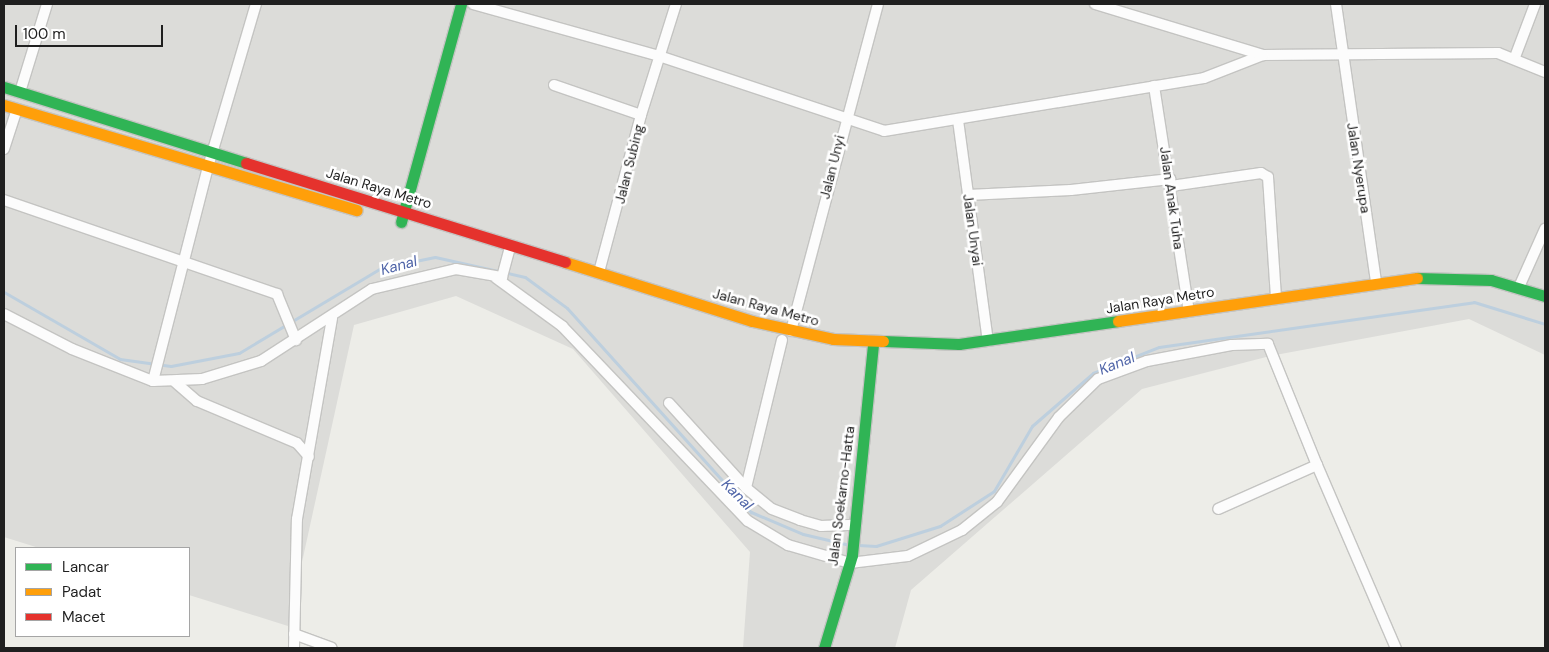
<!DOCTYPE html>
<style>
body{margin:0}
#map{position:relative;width:1549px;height:652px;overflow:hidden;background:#edede8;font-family:"DM Sans",sans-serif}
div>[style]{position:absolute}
.residential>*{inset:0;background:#dcdcd9}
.stream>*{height:3px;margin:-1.5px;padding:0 1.5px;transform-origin:1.5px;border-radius:1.5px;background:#bdcfde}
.roads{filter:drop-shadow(1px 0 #c4c4c2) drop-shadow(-1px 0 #c4c4c2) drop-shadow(0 1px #c4c4c2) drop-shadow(0 -1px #c4c4c2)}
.street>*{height:10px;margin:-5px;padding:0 5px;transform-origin:5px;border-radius:5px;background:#fcfcfc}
.fast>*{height:11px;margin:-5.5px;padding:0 5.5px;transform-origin:5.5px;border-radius:5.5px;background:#30b455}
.slow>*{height:11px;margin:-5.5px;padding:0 5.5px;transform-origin:5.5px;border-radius:5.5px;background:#ff9f0a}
.jam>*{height:11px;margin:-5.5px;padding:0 5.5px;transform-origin:5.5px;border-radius:5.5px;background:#e5322d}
span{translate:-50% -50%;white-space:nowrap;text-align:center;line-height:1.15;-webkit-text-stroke:5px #fff;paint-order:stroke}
.street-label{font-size:14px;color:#1f1f1f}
.water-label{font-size:15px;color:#5166a9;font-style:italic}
.frame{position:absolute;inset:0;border:5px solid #1f1f1f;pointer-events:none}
.legend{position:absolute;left:15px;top:547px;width:175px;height:90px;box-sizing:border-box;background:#fff;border:1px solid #a5a5a5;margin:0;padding:6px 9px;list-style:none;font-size:15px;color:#1f1f1f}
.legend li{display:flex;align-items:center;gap:10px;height:25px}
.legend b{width:25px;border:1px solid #a5a5a5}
.scale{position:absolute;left:15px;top:25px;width:148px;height:22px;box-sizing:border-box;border:2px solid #1f1f1f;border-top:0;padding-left:6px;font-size:15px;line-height:18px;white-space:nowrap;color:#1f1f1f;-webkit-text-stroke:4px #fff;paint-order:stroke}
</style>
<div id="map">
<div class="residential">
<div style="clip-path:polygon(4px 4px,1545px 4px,1545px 355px,1469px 319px,1270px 356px,1142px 389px,911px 590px,895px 648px,743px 648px,750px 552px,573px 349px,456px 296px,354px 325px,288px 626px,189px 595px,189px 548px,39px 548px,4px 537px)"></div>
</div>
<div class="stream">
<div style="left:4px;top:292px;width:134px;rotate:30deg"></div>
<div style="left:120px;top:359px;width:51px;rotate:7.8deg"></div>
<div style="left:171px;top:366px;width:69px;rotate:-10.8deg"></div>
<div style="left:239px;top:353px;width:165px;rotate:-30.9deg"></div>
<div style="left:381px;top:268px;width:55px;rotate:-11.5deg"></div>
<div style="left:435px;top:257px;width:92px;rotate:12.5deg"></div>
<div style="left:525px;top:277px;width:52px;rotate:36.4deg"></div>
<div style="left:567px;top:308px;width:275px;rotate:48deg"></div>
<div style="left:751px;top:512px;width:56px;rotate:22.9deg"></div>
<div style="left:803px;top:534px;width:48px;rotate:13.2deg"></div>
<div style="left:858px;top:545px;width:18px;rotate:3deg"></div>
<div style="left:876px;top:546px;width:67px;rotate:-17.4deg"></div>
<div style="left:940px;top:526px;width:64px;rotate:-32.9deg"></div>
<div style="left:994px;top:491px;width:75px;rotate:-59.7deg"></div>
<div style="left:1032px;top:426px;width:81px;rotate:-41deg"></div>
<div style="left:1093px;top:373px;width:71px;rotate:-21.5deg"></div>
<div style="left:1159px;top:347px;width:318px;rotate:-8.1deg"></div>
<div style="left:1474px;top:302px;width:74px;rotate:17.2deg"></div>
</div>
<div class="roads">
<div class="street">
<div style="left:473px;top:4px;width:193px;rotate:15.6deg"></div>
<div style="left:659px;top:56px;width:237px;rotate:18.4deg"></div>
<div style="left:884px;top:131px;width:324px;rotate:-9.4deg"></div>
<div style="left:1204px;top:78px;width:63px;rotate:-21.3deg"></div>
<div style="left:1263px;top:55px;width:235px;rotate:-0.5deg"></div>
<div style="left:1498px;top:53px;width:51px;rotate:22deg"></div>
<div style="left:1095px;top:4px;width:176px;rotate:16.9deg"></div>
<div style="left:1336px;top:4px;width:282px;rotate:81.8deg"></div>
<div style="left:1515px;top:57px;width:57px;rotate:-69.3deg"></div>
<div style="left:554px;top:85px;width:92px;rotate:19deg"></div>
<div style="left:1154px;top:86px;width:228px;rotate:81.2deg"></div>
<div style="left:20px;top:92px;width:92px;rotate:-72.9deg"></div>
<div style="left:958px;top:120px;width:223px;rotate:82.3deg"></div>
<div style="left:4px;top:149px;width:42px;rotate:-72deg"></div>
<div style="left:1171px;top:186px;width:91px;rotate:-8.2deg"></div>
<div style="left:1261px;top:173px;width:8px;rotate:30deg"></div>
<div style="left:1268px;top:177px;width:119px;rotate:86.2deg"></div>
<div style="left:968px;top:195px;width:103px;rotate:-2.8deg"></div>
<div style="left:1071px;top:190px;width:100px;rotate:-6.3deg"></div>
<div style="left:4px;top:200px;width:289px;rotate:19deg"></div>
<div style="left:277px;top:294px;width:50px;rotate:67.6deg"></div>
<div style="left:599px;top:272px;width:163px;rotate:-75deg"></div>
<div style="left:641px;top:115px;width:116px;rotate:-72.5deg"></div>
<div style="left:496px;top:278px;width:82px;rotate:36deg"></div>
<div style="left:562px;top:326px;width:269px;rotate:46.4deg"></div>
<div style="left:748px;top:521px;width:47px;rotate:31deg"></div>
<div style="left:788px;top:545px;width:65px;rotate:16.2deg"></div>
<div style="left:850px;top:563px;width:58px;rotate:-6.9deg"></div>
<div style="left:908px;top:556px;width:60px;rotate:-25.7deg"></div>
<div style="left:962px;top:530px;width:45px;rotate:-38.7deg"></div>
<div style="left:997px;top:502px;width:105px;rotate:-53.9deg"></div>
<div style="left:1059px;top:417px;width:54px;rotate:-44.3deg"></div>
<div style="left:1098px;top:379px;width:52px;rotate:-20.2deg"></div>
<div style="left:1147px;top:361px;width:86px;rotate:-10.7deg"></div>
<div style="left:1232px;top:345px;width:36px;rotate:-2deg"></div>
<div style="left:1268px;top:344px;width:131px;rotate:68deg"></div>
<div style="left:1317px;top:465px;width:108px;rotate:156deg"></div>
<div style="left:1519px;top:287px;width:64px;rotate:-65.9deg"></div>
<div style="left:4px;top:314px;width:76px;rotate:27.2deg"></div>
<div style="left:72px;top:349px;width:87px;rotate:21.6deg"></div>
<div style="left:153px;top:381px;width:49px;rotate:-2.3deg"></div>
<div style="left:202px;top:379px;width:62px;rotate:-17deg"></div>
<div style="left:261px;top:361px;width:132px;rotate:-33deg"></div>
<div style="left:372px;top:289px;width:86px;rotate:-13.4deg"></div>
<div style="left:456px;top:269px;width:47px;rotate:9.9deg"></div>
<div style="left:502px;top:277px;width:27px;rotate:-75deg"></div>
<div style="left:791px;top:331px;width:338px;rotate:-75.1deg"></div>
<div style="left:782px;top:340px;width:152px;rotate:103.7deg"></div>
<div style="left:746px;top:488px;width:33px;rotate:39deg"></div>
<div style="left:772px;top:509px;width:30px;rotate:21deg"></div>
<div style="left:800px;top:520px;width:22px;rotate:16deg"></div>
<div style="left:821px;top:526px;width:34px;rotate:-2deg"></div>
<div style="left:153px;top:381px;width:221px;rotate:-75.6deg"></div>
<div style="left:208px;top:167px;width:170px;rotate:-73.6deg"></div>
<div style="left:175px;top:382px;width:29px;rotate:41deg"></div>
<div style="left:197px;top:401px;width:108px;rotate:22.8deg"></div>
<div style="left:297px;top:443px;width:18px;rotate:49deg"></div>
<div style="left:669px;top:403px;width:115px;rotate:47.8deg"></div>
<div style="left:1317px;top:465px;width:199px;rotate:66.7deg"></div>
<div style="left:294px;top:634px;width:40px;rotate:20.2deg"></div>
<div style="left:294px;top:648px;width:129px;rotate:-88.7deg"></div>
<div style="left:297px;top:519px;width:204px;rotate:-80.1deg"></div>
</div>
<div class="fast">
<div style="left:4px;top:87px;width:254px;rotate:17.4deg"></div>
<div style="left:401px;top:222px;width:226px;rotate:-74.6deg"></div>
<div style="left:1417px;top:278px;width:74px;rotate:1.5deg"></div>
<div style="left:1491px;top:280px;width:56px;rotate:16.5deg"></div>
<div style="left:883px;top:341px;width:76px;rotate:2.3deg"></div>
<div style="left:959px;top:344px;width:161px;rotate:-8.2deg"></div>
<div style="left:824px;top:648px;width:97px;rotate:-73.2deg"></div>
<div style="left:852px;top:555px;width:212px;rotate:-84.3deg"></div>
</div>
<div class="slow">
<div style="left:4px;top:105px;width:368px;rotate:16.6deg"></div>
<div style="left:565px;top:262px;width:196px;rotate:17.5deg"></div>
<div style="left:752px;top:321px;width:83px;rotate:12.5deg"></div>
<div style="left:833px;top:339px;width:50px;rotate:2.3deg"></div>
<div style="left:1118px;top:321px;width:302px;rotate:-8.2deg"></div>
</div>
<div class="jam">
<div style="left:246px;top:163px;width:334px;rotate:17.2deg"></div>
</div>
</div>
<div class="street-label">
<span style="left:629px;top:164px;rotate:-76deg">Jalan Subing</span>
<span style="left:832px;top:167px;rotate:-76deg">Jalan Unyi</span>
<span style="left:1359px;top:168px;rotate:81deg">Jalan Nyerupa</span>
<span style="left:379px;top:188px;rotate:17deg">Jalan Raya Metro</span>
<span style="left:1172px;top:198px;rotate:82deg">Jalan Anak Tuha</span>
<span style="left:973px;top:230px;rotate:82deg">Jalan Unyai</span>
<span style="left:1160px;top:300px;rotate:-9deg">Jalan Raya Metro</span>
<span style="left:766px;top:307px;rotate:15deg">Jalan Raya Metro</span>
<span style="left:841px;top:496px;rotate:-83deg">Jalan Soekarno-Hatta</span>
</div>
<div class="water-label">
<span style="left:399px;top:266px;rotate:-15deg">Kanal</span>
<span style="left:1117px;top:364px;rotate:-22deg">Kanal</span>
<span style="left:737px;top:495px;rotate:45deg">Kanal</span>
</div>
<div class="frame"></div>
<ul class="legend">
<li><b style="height:6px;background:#30b455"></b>Lancar</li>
<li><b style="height:6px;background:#ff9f0a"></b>Padat</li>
<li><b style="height:6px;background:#e5322d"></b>Macet</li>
</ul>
<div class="scale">100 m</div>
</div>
